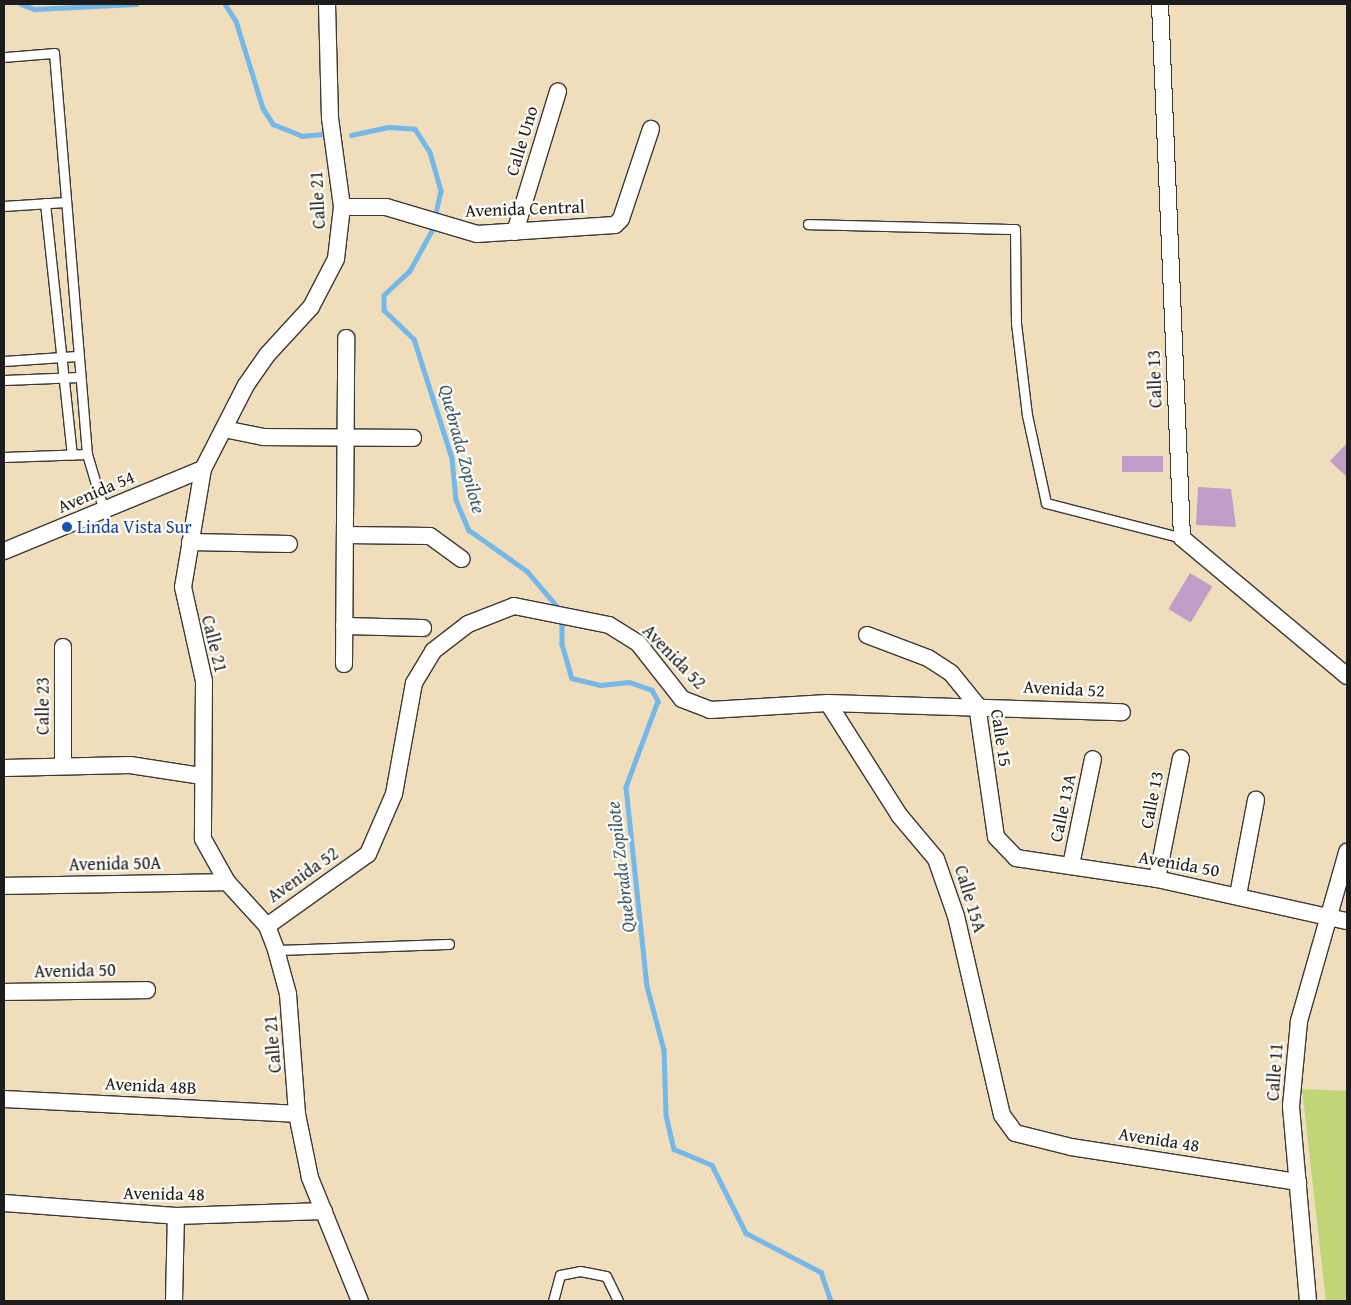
<!DOCTYPE html>
<style>
body{margin:0}
#map{position:relative;width:1351px;height:1305px;overflow:hidden;background:#efddbb;font-family:"Gentium Book Plus",serif}
div>[style]{position:absolute}
.green>*{inset:0;background:#c1d578}
.stream>*{height:4.5px;margin:-2.25px;padding:0 2.25px;transform-origin:2.25px;border-radius:2.25px;background:#73b8e9}
.building>*{inset:0;background:#be9dc7;transform-origin:0 0}
.roads{filter:drop-shadow(1px 0 #3c3934) drop-shadow(-1px 0 #3c3934) drop-shadow(0 1px #3c3934) drop-shadow(0 -1px #3c3934)}
.service>*{height:9px;margin:-4.5px;padding:0 4.5px;transform-origin:4.5px;border-radius:4.5px;background:#fff}
.minor>*{height:16px;margin:-8px;padding:0 8px;transform-origin:8px;border-radius:8px;background:#fff}
.dots>*{width:14px;height:14px;translate:-50% -50%;box-sizing:border-box;border:2px solid #fdfcf7;border-radius:50%}
span{translate:-50% -50%;white-space:nowrap;text-align:center;line-height:1.15;-webkit-text-stroke:4.5px #fdfcf7;paint-order:stroke}
.street-label{font-size:18px;color:#1c1c1c}
.transit-label{font-size:18px;color:#164399}
.left{translate:0 -50%;text-align:left}
.water-label{font-size:19px;color:#3f5a6e;font-style:italic}
.frame{position:absolute;inset:0;border:5px solid #1c1c1c;pointer-events:none}
</style>
<div id="map">
<div class="green">
<div style="clip-path:polygon(1302px 1089px,1347px 1091px,1347px 1301px,1326px 1301px)"></div>
</div>
<div class="stream">
<div style="left:21px;top:4px;width:15px;rotate:20deg"></div>
<div style="left:35px;top:9px;width:101px;rotate:-2.8deg"></div>
<div style="left:225px;top:4px;width:20px;rotate:57deg"></div>
<div style="left:236px;top:21px;width:91px;rotate:72.8deg"></div>
<div style="left:263px;top:108px;width:19px;rotate:58deg"></div>
<div style="left:273px;top:124px;width:31px;rotate:22deg"></div>
<div style="left:302px;top:136px;width:19px;rotate:-6deg"></div>
<div style="left:351px;top:135px;width:39px;rotate:-12deg"></div>
<div style="left:389px;top:127px;width:26px;rotate:4deg"></div>
<div style="left:415px;top:129px;width:27px;rotate:57deg"></div>
<div style="left:430px;top:152px;width:41px;rotate:74.2deg"></div>
<div style="left:441px;top:191px;width:41px;rotate:102.7deg"></div>
<div style="left:432px;top:231px;width:46px;rotate:118.8deg"></div>
<div style="left:410px;top:271px;width:35px;rotate:137deg"></div>
<div style="left:384px;top:295px;width:15px;rotate:90deg"></div>
<div style="left:384px;top:310px;width:42px;rotate:44deg"></div>
<div style="left:414px;top:339px;width:125px;rotate:72.3deg"></div>
<div style="left:452px;top:458px;width:42px;rotate:84.6deg"></div>
<div style="left:456px;top:500px;width:33px;rotate:67deg"></div>
<div style="left:469px;top:530px;width:71px;rotate:35.3deg"></div>
<div style="left:527px;top:571px;width:54px;rotate:49.5deg"></div>
<div style="left:562px;top:619px;width:25px;rotate:90deg"></div>
<div style="left:562px;top:644px;width:35px;rotate:74deg"></div>
<div style="left:572px;top:678px;width:29px;rotate:14deg"></div>
<div style="left:600px;top:685px;width:29px;rotate:-6deg"></div>
<div style="left:629px;top:682px;width:24px;rotate:19deg"></div>
<div style="left:652px;top:690px;width:13px;rotate:61deg"></div>
<div style="left:658px;top:701px;width:92px;rotate:110.4deg"></div>
<div style="left:626px;top:787px;width:200px;rotate:84deg"></div>
<div style="left:647px;top:986px;width:66px;rotate:75.1deg"></div>
<div style="left:664px;top:1050px;width:65px;rotate:88.2deg"></div>
<div style="left:666px;top:1115px;width:35px;rotate:77deg"></div>
<div style="left:674px;top:1149px;width:41px;rotate:22.8deg"></div>
<div style="left:712px;top:1165px;width:76px;rotate:63.4deg"></div>
<div style="left:746px;top:1233px;width:85px;rotate:27.5deg"></div>
<div style="left:821px;top:1272px;width:31px;rotate:71deg"></div>
</div>
<div class="building">
<div style="clip-path:polygon(1347px 443px,1347px 477px,1330px 461px)"></div>
<div style="left:1122px;top:456px;width:41px;height:16px"></div>
<div style="clip-path:polygon(1198px 487px,1231px 489px,1236px 527px,1196px 525px)"></div>
<div style="left:1190px;top:573px;width:26px;height:42px;rotate:31deg"></div>
</div>
<div class="roads">
<div class="service">
<div style="left:4px;top:57px;width:50px;rotate:-4.6deg"></div>
<div style="left:54px;top:53px;width:402px;rotate:85.3deg"></div>
<div style="left:87px;top:454px;width:59px;rotate:73.4deg"></div>
<div style="left:45px;top:203px;width:253px;rotate:83.9deg"></div>
<div style="left:4px;top:206px;width:61px;rotate:-3.8deg"></div>
<div style="left:808px;top:224px;width:207px;rotate:1.4deg"></div>
<div style="left:1015px;top:229px;width:94px;rotate:89.4deg"></div>
<div style="left:1016px;top:323px;width:93px;rotate:83.2deg"></div>
<div style="left:1027px;top:415px;width:90px;rotate:77.8deg"></div>
<div style="left:1046px;top:503px;width:140px;rotate:14.4deg"></div>
<div style="left:4px;top:361px;width:73px;rotate:-3.9deg"></div>
<div style="left:4px;top:380px;width:75px;rotate:-2.3deg"></div>
<div style="left:4px;top:457px;width:83px;rotate:-2.1deg"></div>
<div style="left:276px;top:950px;width:173px;rotate:-2deg"></div>
<div style="left:553px;top:1301px;width:27px;rotate:-75deg"></div>
<div style="left:560px;top:1275px;width:20px;rotate:-11deg"></div>
<div style="left:580px;top:1271px;width:26px;rotate:11deg"></div>
<div style="left:606px;top:1276px;width:28px;rotate:64deg"></div>
</div>
<div class="minor">
<div style="left:327px;top:4px;width:114px;rotate:88.5deg"></div>
<div style="left:330px;top:118px;width:90px;rotate:82.3deg"></div>
<div style="left:342px;top:207px;width:52px;rotate:96.6deg"></div>
<div style="left:336px;top:259px;width:54px;rotate:117.5deg"></div>
<div style="left:311px;top:307px;width:65px;rotate:132.5deg"></div>
<div style="left:267px;top:355px;width:37px;rotate:125deg"></div>
<div style="left:246px;top:385px;width:94px;rotate:117.1deg"></div>
<div style="left:203px;top:469px;width:120px;rotate:99.6deg"></div>
<div style="left:183px;top:587px;width:96px;rotate:77.4deg"></div>
<div style="left:204px;top:681px;width:158px;rotate:90.4deg"></div>
<div style="left:203px;top:839px;width:49px;rotate:60.8deg"></div>
<div style="left:227px;top:882px;width:59px;rotate:47.7deg"></div>
<div style="left:267px;top:926px;width:26px;rotate:69deg"></div>
<div style="left:276px;top:950px;width:46px;rotate:74.7deg"></div>
<div style="left:288px;top:994px;width:120px;rotate:85.7deg"></div>
<div style="left:297px;top:1114px;width:65px;rotate:78.5deg"></div>
<div style="left:310px;top:1178px;width:133px;rotate:67.9deg"></div>
<div style="left:1160px;top:4px;width:534px;rotate:87.64deg"></div>
<div style="left:1182px;top:538px;width:215px;rotate:39.9deg"></div>
<div style="left:342px;top:207px;width:44px"></div>
<div style="left:386px;top:207px;width:95px;rotate:16.5deg"></div>
<div style="left:477px;top:234px;width:138px;rotate:-3.7deg"></div>
<div style="left:615px;top:225px;width:8px;rotate:-45deg"></div>
<div style="left:621px;top:219px;width:95px;rotate:-71.6deg"></div>
<div style="left:515px;top:232px;width:147px;rotate:-73deg"></div>
<div style="left:224px;top:429px;width:41px;rotate:11.3deg"></div>
<div style="left:264px;top:437px;width:149px;rotate:0.4deg"></div>
<div style="left:345px;top:535px;width:85px;rotate:0.7deg"></div>
<div style="left:430px;top:536px;width:39px;rotate:36deg"></div>
<div style="left:190px;top:542px;width:99px;rotate:1.2deg"></div>
<div style="left:4px;top:551px;width:215px;rotate:-22.4deg"></div>
<div style="left:344px;top:626px;width:79px;rotate:1.5deg"></div>
<div style="left:867px;top:635px;width:65px;rotate:20.7deg"></div>
<div style="left:928px;top:658px;width:27px;rotate:33deg"></div>
<div style="left:951px;top:673px;width:41px;rotate:50.9deg"></div>
<div style="left:977px;top:705px;width:133px;rotate:81.8deg"></div>
<div style="left:996px;top:837px;width:29px;rotate:46deg"></div>
<div style="left:1016px;top:858px;width:143px;rotate:8.5deg"></div>
<div style="left:1157px;top:879px;width:195px;rotate:12.5deg"></div>
<div style="left:344px;top:664px;width:326px;rotate:-89.6deg"></div>
<div style="left:828px;top:703px;width:133px;rotate:57.6deg"></div>
<div style="left:899px;top:815px;width:57px;rotate:49.9deg"></div>
<div style="left:936px;top:859px;width:60px;rotate:70.7deg"></div>
<div style="left:956px;top:916px;width:204px;rotate:77deg"></div>
<div style="left:1002px;top:1115px;width:22px;rotate:54deg"></div>
<div style="left:1015px;top:1133px;width:58px;rotate:14deg"></div>
<div style="left:1071px;top:1147px;width:230px;rotate:8.8deg"></div>
<div style="left:63px;top:765px;width:118px;rotate:-90deg"></div>
<div style="left:4px;top:768px;width:126px;rotate:-1.4deg"></div>
<div style="left:130px;top:765px;width:73px;rotate:8.7deg"></div>
<div style="left:1071px;top:865px;width:108px;rotate:-78.3deg"></div>
<div style="left:1157px;top:879px;width:123px;rotate:-78.8deg"></div>
<div style="left:4px;top:886px;width:223px;rotate:-1deg"></div>
<div style="left:1238px;top:895px;width:97px;rotate:-79.3deg"></div>
<div style="left:267px;top:926px;width:124px;rotate:-35.5deg"></div>
<div style="left:368px;top:854px;width:65px;rotate:-66.6deg"></div>
<div style="left:394px;top:794px;width:113px;rotate:-79.8deg"></div>
<div style="left:414px;top:683px;width:37px;rotate:-59deg"></div>
<div style="left:433px;top:651px;width:44px;rotate:-37.6deg"></div>
<div style="left:468px;top:624px;width:49px;rotate:-21.4deg"></div>
<div style="left:514px;top:606px;width:97px;rotate:11.3deg"></div>
<div style="left:609px;top:625px;width:34px;rotate:32deg"></div>
<div style="left:638px;top:643px;width:71px;rotate:51.8deg"></div>
<div style="left:682px;top:699px;width:30px;rotate:21deg"></div>
<div style="left:710px;top:710px;width:118px;rotate:-3.4deg"></div>
<div style="left:828px;top:703px;width:294px;rotate:1.8deg"></div>
<div style="left:4px;top:992px;width:143px;rotate:-0.8deg"></div>
<div style="left:4px;top:1099px;width:293px;rotate:2.9deg"></div>
<div style="left:4px;top:1203px;width:172px;rotate:4.3deg"></div>
<div style="left:176px;top:1216px;width:148px;rotate:-1.9deg"></div>
<div style="left:174px;top:1301px;width:85px;rotate:-88.7deg"></div>
<div style="left:1308px;top:1301px;width:196px;rotate:-95deg"></div>
<div style="left:1291px;top:1106px;width:85px;rotate:-84.6deg"></div>
<div style="left:1299px;top:1021px;width:176px;rotate:-74.1deg"></div>
</div>
</div>
<div class="dots">
<div style="left:67px;top:527px;background:#1a4fb4"></div>
</div>
<div class="street-label">
<span style="left:522px;top:141px;rotate:-73deg">Calle Uno</span>
<span style="left:318px;top:200px;rotate:-93deg">Calle 21</span>
<span style="left:525px;top:209px;rotate:-2deg">Avenida Central</span>
<span style="left:1155px;top:379px;rotate:-92deg">Calle 13</span>
<span style="left:96px;top:492px;rotate:-23deg">Avenida 54</span>
<span style="left:214px;top:644px;rotate:76deg">Calle 21</span>
<span style="left:674px;top:657px;rotate:46deg">Avenida 52</span>
<span style="left:1064px;top:689px;rotate:3deg">Avenida 52</span>
<span style="left:43px;top:706px;rotate:-90deg">Calle 23</span>
<span style="left:1001px;top:738px;rotate:81deg">Calle 15</span>
<span style="left:1152px;top:800px;rotate:-79deg">Calle 13</span>
<span style="left:1063px;top:808px;rotate:-78deg">Calle 13A</span>
<span style="left:115px;top:864px;rotate:-1deg">Avenida 50A</span>
<span style="left:1179px;top:864px;rotate:10deg">Avenida 50</span>
<span style="left:303px;top:875px;rotate:-35deg">Avenida 52</span>
<span style="left:970px;top:899px;rotate:73deg">Calle 15A</span>
<span style="left:75px;top:971px;rotate:-1deg">Avenida 50</span>
<span style="left:273px;top:1044px;rotate:-95deg">Calle 21</span>
<span style="left:1275px;top:1072px;rotate:-86deg">Calle 11</span>
<span style="left:151px;top:1086px;rotate:3deg">Avenida 48B</span>
<span style="left:1159px;top:1140px;rotate:9deg">Avenida 48</span>
<span style="left:164px;top:1194px;rotate:1deg">Avenida 48</span>
</div>
<div class="transit-label">
<span class="left" style="left:77px;top:527px">Linda Vista Sur</span>
</div>
<div class="water-label">
<span style="left:462px;top:449px;rotate:75deg">Quebrada Zopilote</span>
<span style="left:621px;top:867px;rotate:-97deg">Quebrada Zopilote</span>
</div>
<div class="frame"></div>
</div>
